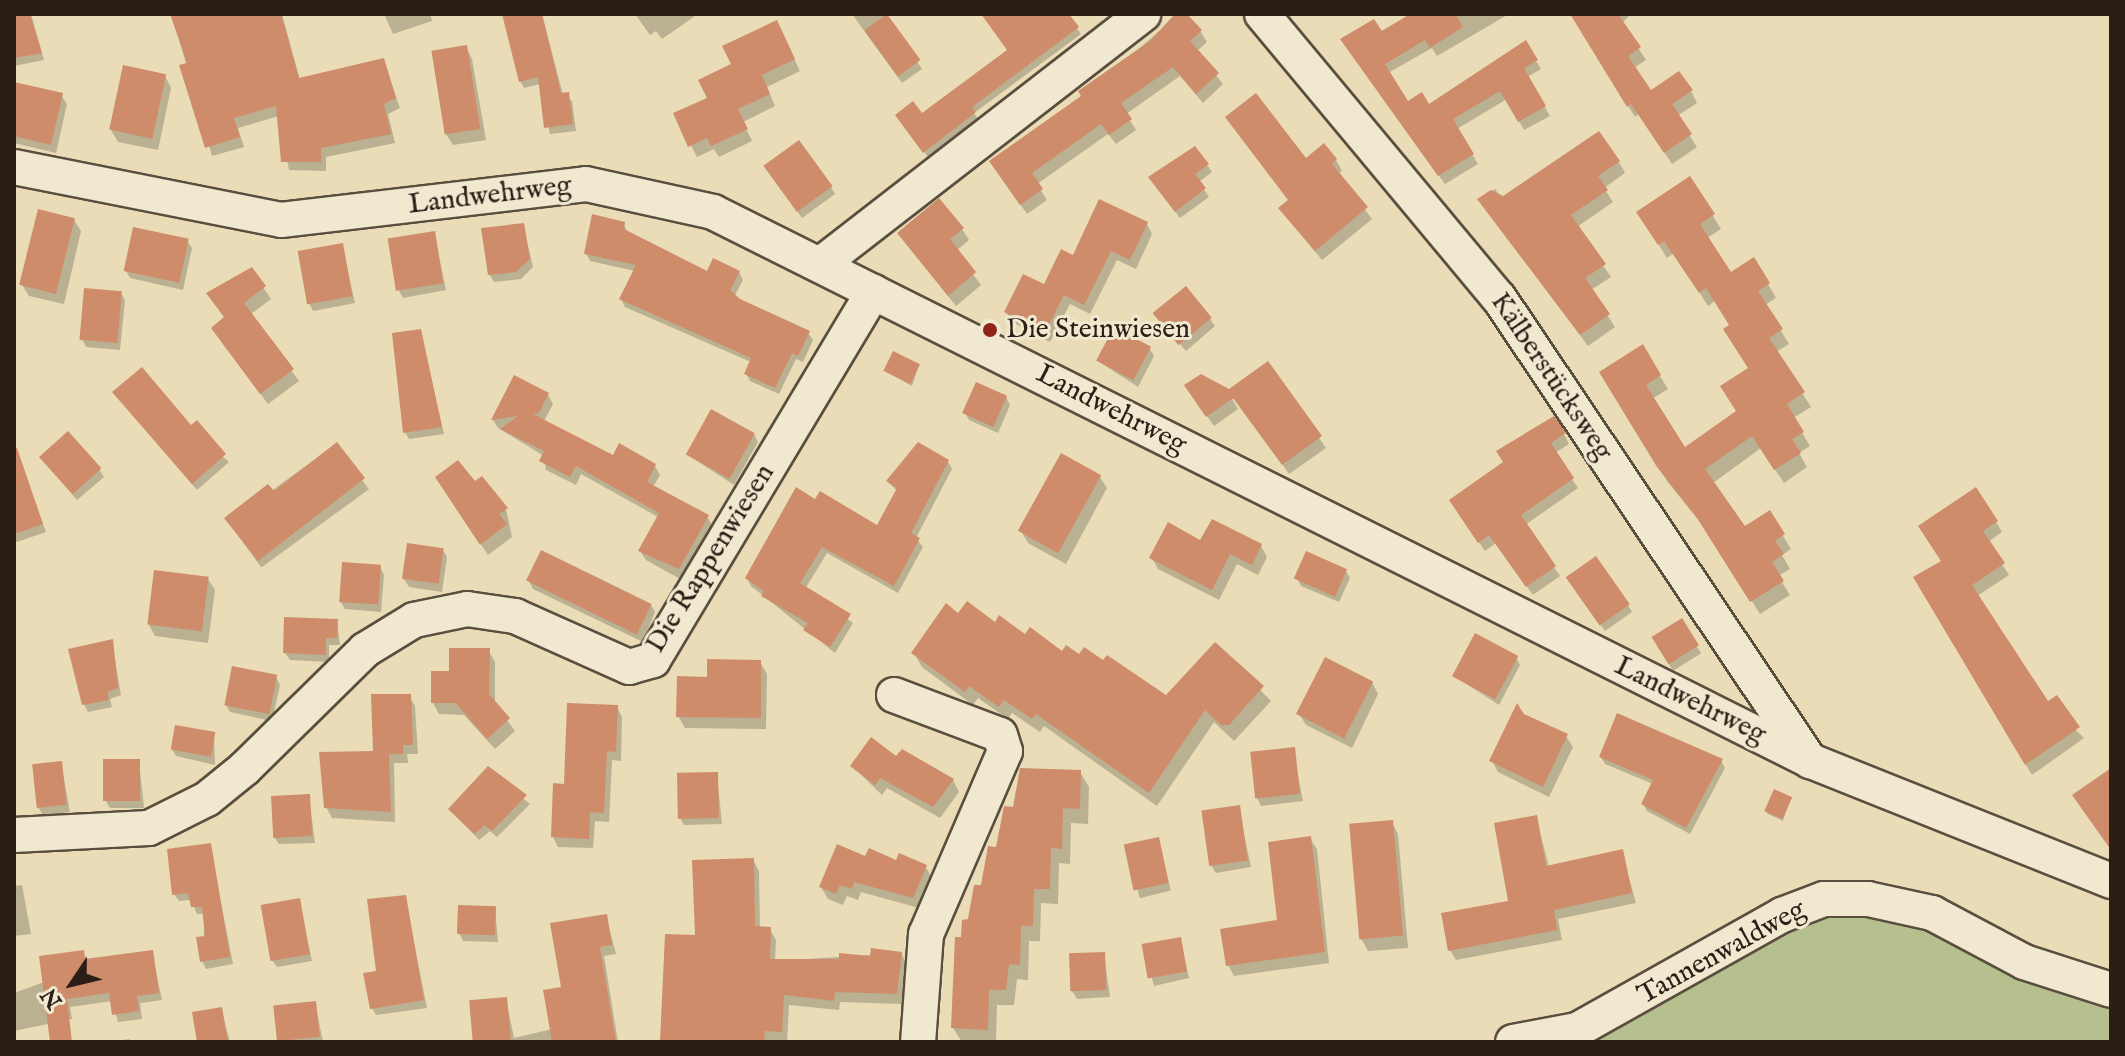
<!DOCTYPE html>
<meta charset="utf-8">
<style>
body{margin:0}
#map{position:relative;width:2125px;height:1056px;overflow:hidden;background:#e9dcb7;font-family:"IM FELL English",serif}
div>[style]{position:absolute}
.green>*{inset:0;background:#b6c08e}
.shadow>*{inset:0;background:#0003;transform-origin:0 0}
.building>*{inset:0;background:#ce8c6b;transform-origin:0 0}
.roads{filter:drop-shadow(2px 0 #5a4e3f) drop-shadow(-2px 0 #5a4e3f) drop-shadow(0 2px #5a4e3f) drop-shadow(0 -2px #5a4e3f)}
.minor>*{height:34px;margin:-17px;padding:0 17px;transform-origin:17px;border-radius:17px;background:#f1e8d0}
.dots>*{width:22px;height:22px;translate:-50% -50%;box-sizing:border-box;border:4px solid #f1e8d0;border-radius:50%}
span{translate:-50% -50%;white-space:nowrap;text-align:center;line-height:1.15;-webkit-text-stroke:6px #f1e8d0;paint-order:stroke}
.street-label{font-size:28px;color:#2b1e17}
.poi-label{font-size:28px;color:#2b1e17}
.left{translate:0 -50%;text-align:left}
.frame{position:absolute;inset:0;border:16px solid #2b1e17;pointer-events:none}
.north{position:absolute;left:32px;top:944px;width:80px;height:80px;-webkit-text-stroke:6px #f1e8d0;paint-order:stroke;rotate:235deg;font-size:22px;font-weight:700;line-height:32px;text-align:center;color:#2b1e17}
.north::after{content:'';display:block;margin:auto;width:28px;height:36px;background:#2b1e17;clip-path:polygon(50% 0,100% 100%,50% 72%,0 100%)}
</style>
<div id="map">
<div class="green">
<div style="clip-path:polygon(1840px 903px,1867px 906px,2111px 992px,2111px 1042px,1577px 1042px,1643px 1015px)"></div>
</div>
<div class="shadow">
<div style="clip-path:polygon(14px 14px,31px 14px,44px 60px,14px 66px)"></div>
<div style="clip-path:polygon(172px 14px,282px 14px,300px 80px,383px 60px,400px 108px,388px 114px,395px 143px,326px 157px,326px 171px,289px 170px,279px 116px,238px 128px,244px 147px,212px 156px)"></div>
<div style="clip-path:polygon(384px 14px,430px 14px,432px 21px,393px 34px)"></div>
<div style="clip-path:polygon(503px 14px,542px 14px,563px 95px,572px 101px,576px 131px,550px 134px,540px 84px,524px 88px,520px 81px)"></div>
<div style="clip-path:polygon(635px 14px,698px 14px,662px 39px,656px 31px,650px 35px)"></div>
<div style="clip-path:polygon(852px 14px,885px 14px,922px 69px,902px 83px)"></div>
<div style="clip-path:polygon(986px 14px,1066px 14px,1081px 34px,974px 113px,978px 119px,928px 157px,901px 121px,922px 116px,1009px 51px)"></div>
<div style="clip-path:polygon(1179px 14px,1201px 32px,1207px 42px,1197px 51px,1223px 84px,1203px 103px,1180px 76px,1126px 114px,1136px 130px,1116px 144px,1108px 134px,1037px 184px,1047px 200px,1027px 214px,997px 171px)"></div>
<div style="clip-path:polygon(1413px 14px,1509px 14px,1437px 56px,1432px 48px,1388px 73px,1407px 104px,1428px 106px,1525px 43px,1541px 69px,1527px 77px,1550px 116px,1524px 130px,1507px 99px,1457px 129px,1478px 164px,1445px 184px,1348px 49px)"></div>
<div style="clip-path:polygon(1631px 14px,1622px 23px,1646px 60px,1634px 68px,1650px 93px,1691px 91px,1697px 103px,1677px 116px,1697px 147px,1672px 164px,1639px 114px,1635px 117px,1572px 15px)"></div>
<div style="clip-path:polygon(783px 34px,800px 71px,767px 87px,775px 106px,743px 122px,752px 141px,719px 157px,714px 149px,697px 157px,675px 114px,709px 99px,734px 65px)"></div>
<div style="clip-path:polygon(466px 47px,472px 59px,486px 140px,453px 145px,446px 134px,433px 52px)"></div>
<div style="clip-path:polygon(165px 76px,171px 88px,158px 150px,118px 142px,111px 130px)"></div>
<div style="clip-path:polygon(14px 84px,61px 95px,67px 104px,56px 153px,14px 143px)"></div>
<div style="clip-path:polygon(1336px 160px,1342px 171px,1338px 174px,1372px 219px,1322px 260px,1287px 218px,1289px 201px,1306px 161px)"></div>
<div style="clip-path:polygon(1619px 162px,1625px 173px,1604px 188px,1613px 202px,1577px 227px,1611px 277px,1591px 290px,1615px 327px,1588px 346px,1480px 200px,1495px 189px,1502px 199px)"></div>
<div style="clip-path:polygon(1207px 165px,1212px 172px,1199px 182px,1209px 197px,1180px 218px,1155px 185px)"></div>
<div style="clip-path:polygon(770px 174px,831px 187px,835px 194px,802px 218px)"></div>
<div style="clip-path:polygon(1690px 179px,1721px 229px,1707px 238px,1731px 275px,1768px 284px,1776px 298px,1765px 305px,1789px 344px,1776px 352px,1811px 407px,1793px 418px,1810px 446px,1799px 453px,1807px 467px,1784px 483px,1761px 448px,1713px 483px,1744px 528px,1769px 513px,1791px 549px,1782px 555px,1790px 569px,1778px 576px,1790px 595px,1760px 614px,1708px 532px,1667px 481px,1601px 373px,1642px 347px,1668px 389px,1652px 399px,1684px 450px,1738px 412px,1750px 369px,1731px 326px,1715px 301px,1708px 306px,1674px 253px,1667px 258px,1647px 226px)"></div>
<div style="clip-path:polygon(74px 220px,81px 231px,64px 304px,29px 296px,22px 285px)"></div>
<div style="clip-path:polygon(624px 224px,628px 234px,708px 274px,739px 272px,743px 280px,734px 297px,808px 333px,813px 340px,803px 362px,796px 359px,779px 394px,750px 381px,746px 373px,751px 362px,625px 307px,621px 299px,635px 271px,590px 261px,586px 253px)"></div>
<div style="clip-path:polygon(1147px 224px,1152px 234px,1136px 269px,1117px 260px,1090px 314px,1070px 304px,1050px 342px,1012px 322px,1006px 312px,1044px 287px,1074px 258px)"></div>
<div style="clip-path:polygon(523px 225px,533px 267px,521px 279px,494px 282px,489px 274px)"></div>
<div style="clip-path:polygon(962px 229px,969px 240px,956px 251px,981px 285px,956px 306px,899px 234px)"></div>
<div style="clip-path:polygon(434px 233px,446px 290px,403px 298px,399px 291px)"></div>
<div style="clip-path:polygon(187px 241px,192px 248px,183px 290px,130px 278px,126px 271px)"></div>
<div style="clip-path:polygon(342px 245px,355px 303px,313px 311px,309px 303px)"></div>
<div style="clip-path:polygon(251px 269px,271px 299px,251px 314px,299px 381px,268px 404px,220px 340px,225px 318px,208px 294px)"></div>
<div style="clip-path:polygon(121px 293px,125px 300px,120px 350px,86px 347px,82px 339px)"></div>
<div style="clip-path:polygon(1210px 319px,1215px 326px,1186px 351px,1160px 321px)"></div>
<div style="clip-path:polygon(420px 331px,444px 434px,409px 439px,405px 432px)"></div>
<div style="clip-path:polygon(1150px 349px,1154px 356px,1138px 387px,1098px 361px)"></div>
<div style="clip-path:polygon(1267px 363px,1326px 448px,1289px 474px,1236px 399px,1232px 399px,1238px 409px,1214px 426px,1193px 396px,1229px 391px)"></div>
<div style="clip-path:polygon(919px 365px,912px 386px,885px 371px)"></div>
<div style="clip-path:polygon(515px 377px,548px 395px,553px 404px,544px 421px,613px 457px,655px 466px,660px 475px,653px 487px,707px 516px,712px 525px,682px 580px,646px 560px,640px 551px,658px 517px,581px 474px,576px 485px,546px 470px,544px 456px,498px 428px,493px 420px)"></div>
<div style="clip-path:polygon(114px 393px,191px 428px,229px 462px,197px 490px)"></div>
<div style="clip-path:polygon(1006px 397px,1010px 405px,998px 433px,969px 420px,965px 413px)"></div>
<div style="clip-path:polygon(754px 434px,758px 442px,734px 485px,688px 455px)"></div>
<div style="clip-path:polygon(1564px 434px,1569px 444px,1555px 453px,1578px 488px,1525px 525px,1560px 576px,1533px 595px,1496px 543px,1485px 551px,1451px 501px)"></div>
<div style="left:336px;top:444px;width:56px;height:133px;rotate:54deg"></div>
<div style="clip-path:polygon(41px 458px,99px 469px,104px 477px,77px 500px)"></div>
<div style="clip-path:polygon(948px 462px,952px 469px,916px 538px,923px 547px,898px 593px,827px 553px,805px 589px,853px 623px,835px 653px,751px 586px,747px 578px,816px 502px,878px 528px,898px 492px,888px 482px)"></div>
<div style="clip-path:polygon(23px 471px,46px 532px,14px 543px,14px 474px)"></div>
<div style="clip-path:polygon(1100px 477px,1107px 488px,1066px 564px,1028px 543px,1021px 531px)"></div>
<div style="clip-path:polygon(445px 489px,506px 509px,512px 537px,488px 555px)"></div>
<div style="clip-path:polygon(1996px 522px,2002px 532px,1988px 542px,2009px 575px,1977px 596px,2048px 703px,2084px 738px,2032px 775px,1916px 578px,1943px 563px,1926px 538px)"></div>
<div style="clip-path:polygon(1201px 543px,1261px 546px,1267px 557px,1258px 575px,1237px 564px,1219px 600px,1158px 569px,1152px 558px)"></div>
<div style="clip-path:polygon(443px 550px,447px 557px,442px 592px,409px 587px,404px 579px)"></div>
<div style="clip-path:polygon(380px 567px,384px 575px,381px 612px,345px 609px,340px 601px)"></div>
<div style="clip-path:polygon(1345px 570px,1350px 578px,1339px 602px,1301px 586px,1297px 578px)"></div>
<div style="clip-path:polygon(208px 579px,215px 590px,208px 643px,155px 636px,149px 625px)"></div>
<div style="clip-path:polygon(529px 581px,651px 605px,655px 612px,643px 642px,533px 589px)"></div>
<div style="clip-path:polygon(1573px 585px,1628px 605px,1632px 612px,1605px 631px)"></div>
<div style="clip-path:polygon(959px 616px,995px 624px,1166px 698px,1215px 644px,1271px 701px,1234px 741px,1214px 722px,1157px 806px,1044px 726px,1040px 732px,1012px 713px,1008px 719px,978px 698px,973px 705px,922px 667px,914px 653px)"></div>
<div style="clip-path:polygon(337px 621px,340px 645px,329px 645px,329px 662px,290px 660px,285px 653px)"></div>
<div style="left:1681px;top:621px;width:38px;height:33px;rotate:58deg"></div>
<div style="clip-path:polygon(112px 642px,121px 695px,110px 699px,112px 707px,88px 712px,84px 704px)"></div>
<div style="clip-path:polygon(488px 650px,495px 662px,495px 704px,515px 731px,495px 749px,464px 715px,439px 714px,433px 703px,451px 673px)"></div>
<div style="clip-path:polygon(1516px 657px,1520px 665px,1499px 705px,1454px 676px)"></div>
<div style="clip-path:polygon(760px 662px,767px 674px,766px 729px,685px 728px,678px 716px)"></div>
<div style="clip-path:polygon(276px 677px,280px 685px,272px 721px,230px 712px,226px 705px)"></div>
<div style="clip-path:polygon(1372px 682px,1378px 694px,1352px 748px,1306px 725px,1299px 714px)"></div>
<div style="clip-path:polygon(409px 696px,415px 706px,418px 754px,407px 754px,408px 763px,394px 763px,395px 822px,332px 818px,326px 807px,375px 753px)"></div>
<div style="clip-path:polygon(617px 707px,622px 717px,621px 761px,612px 760px,609px 822px,595px 821px,593px 848px,558px 847px,553px 837px,566px 786px)"></div>
<div style="clip-path:polygon(214px 734px,215px 765px,176px 756px,172px 749px)"></div>
<div style="clip-path:polygon(1566px 736px,1573px 747px,1549px 797px,1498px 772px,1492px 761px)"></div>
<div style="clip-path:polygon(1293px 750px,1303px 801px,1261px 806px,1257px 798px)"></div>
<div style="clip-path:polygon(1601px 757px,1721px 761px,1725px 768px,1690px 834px,1647px 811px,1643px 804px,1653px 784px,1605px 764px)"></div>
<div style="clip-path:polygon(897px 759px,953px 780px,959px 792px,940px 818px,887px 788px,882px 795px,852px 766px)"></div>
<div style="clip-path:polygon(139px 761px,144px 808px,110px 808px,105px 800px)"></div>
<div style="clip-path:polygon(61px 763px,70px 812px,43px 815px,38px 807px)"></div>
<div style="clip-path:polygon(489px 769px,530px 804px,497px 837px,490px 831px,479px 840px,451px 809px)"></div>
<div style="clip-path:polygon(1080px 772px,1089px 787px,1088px 824px,1071px 823px,1070px 864px,1059px 863px,1058px 904px,1041px 903px,1040px 941px,1029px 941px,1028px 980px,1017px 979px,1014px 1005px,997px 1005px,996px 1042px,962px 1042px,953px 1028px,963px 939px,1014px 809px)"></div>
<div style="clip-path:polygon(717px 774px,722px 824px,684px 825px,680px 818px)"></div>
<div style="clip-path:polygon(309px 796px,315px 843px,279px 844px,274px 837px)"></div>
<div style="clip-path:polygon(1790px 798px,1783px 821px,1768px 814px,1766px 811px)"></div>
<div style="clip-path:polygon(1238px 807px,1251px 867px,1216px 873px,1211px 865px)"></div>
<div style="clip-path:polygon(1536px 817px,1549px 867px,1622px 852px,1636px 903px,1558px 919px,1562px 940px,1456px 960px,1450px 950px,1510px 903px)"></div>
<div style="clip-path:polygon(1392px 823px,1398px 834px,1408px 948px,1368px 951px,1362px 940px)"></div>
<div style="left:1158px;top:839px;width:53px;height:32px;rotate:76deg"></div>
<div style="clip-path:polygon(1310px 839px,1317px 849px,1329px 963px,1234px 976px,1228px 965px,1279px 921px)"></div>
<div style="clip-path:polygon(210px 846px,233px 964px,206px 969px,202px 961px,205px 914px,197px 914px,191px 900px,179px 901px,174px 894px)"></div>
<div style="clip-path:polygon(866px 859px,925px 866px,932px 878px,919px 908px,861px 892px,858px 900px,847px 896px,843px 905px,828px 899px,821px 887px)"></div>
<div style="clip-path:polygon(753px 860px,759px 871px,760px 929px,770px 929px,776px 940px,775px 961px,901px 953px,907px 964px,903px 1004px,840px 1002px,839px 1010px,789px 1005px,787px 1042px,662px 1042px,697px 937px)"></div>
<div style="clip-path:polygon(22px 885px,31px 934px,14px 936px,14px 886px)"></div>
<div style="clip-path:polygon(405px 897px,427px 1008px,376px 1015px,372px 1008px,378px 972px)"></div>
<div style="clip-path:polygon(299px 900px,312px 961px,277px 967px,272px 960px)"></div>
<div style="clip-path:polygon(495px 908px,498px 942px,463px 941px,459px 933px)"></div>
<div style="clip-path:polygon(606px 916px,616px 954px,604px 956px,618px 1042px,479px 1042px,506px 999px,514px 1038px,552px 1029px,563px 989px)"></div>
<div style="left:1180px;top:939px;width:40px;height:36px;rotate:77deg"></div>
<div style="clip-path:polygon(83px 952px,88px 961px,152px 952px,162px 1000px,140px 1003px,142px 1019px,118px 1022px,112px 1001px,70px 1007px,72px 1019px,14px 1031px,14px 993px,44px 982px)"></div>
<div style="clip-path:polygon(1104px 954px,1110px 997px,1077px 999px,1072px 991px)"></div>
<div style="clip-path:polygon(315px 1003px,323px 1042px,281px 1042px,277px 1010px)"></div>
<div style="clip-path:polygon(221px 1009px,230px 1042px,199px 1042px)"></div>
<div style="clip-path:polygon(129px 1039px,131px 1042px,110px 1042px)"></div>
</div>
<div class="building">
<div style="clip-path:polygon(14px 14px,30px 14px,42px 53px,14px 58px)"></div>
<div style="clip-path:polygon(170px 14px,281px 14px,299px 78px,384px 58px,396px 98px,384px 104px,391px 134px,321px 148px,321px 162px,281px 162px,276px 106px,234px 118px,240px 137px,205px 148px,179px 65px,187px 63px)"></div>
<div style="clip-path:polygon(502px 14px,542px 14px,561px 93px,569px 92px,573px 124px,544px 128px,538px 77px,519px 82px)"></div>
<div style="left:887px;top:14px;width:57px;height:28px;rotate:54deg"></div>
<div style="clip-path:polygon(981px 14px,1069px 14px,1079px 27px,972px 107px,976px 112px,923px 153px,895px 115px,913px 101px,922px 113px,1007px 50px)"></div>
<div style="clip-path:polygon(1175px 14px,1187px 14px,1202px 30px,1190px 41px,1219px 73px,1196px 94px,1173px 67px,1121px 103px,1132px 119px,1109px 135px,1101px 124px,1032px 173px,1043px 189px,1020px 205px,989px 161px,1081px 96px,1078px 91px,1150px 41px)"></div>
<div style="clip-path:polygon(1410px 14px,1455px 14px,1463px 27px,1430px 48px,1425px 40px,1385px 64px,1408px 101px,1422px 92px,1429px 104px,1526px 40px,1538px 60px,1524px 68px,1546px 106px,1518px 122px,1500px 91px,1453px 119px,1474px 154px,1438px 176px,1340px 39px,1374px 19px,1382px 31px)"></div>
<div style="clip-path:polygon(1570px 14px,1618px 14px,1641px 47px,1628px 56px,1651px 90px,1679px 71px,1693px 90px,1672px 104px,1692px 134px,1664px 153px,1631px 104px,1627px 107px)"></div>
<div style="clip-path:polygon(777px 20px,795px 59px,762px 75px,770px 94px,738px 109px,748px 129px,711px 146px,707px 138px,688px 147px,673px 113px,707px 98px,698px 80px,731px 64px,722px 46px)"></div>
<div style="left:467px;top:45px;width:85px;height:36px;rotate:81deg"></div>
<div style="left:123px;top:65px;width:44px;height:66px;rotate:12deg"></div>
<div style="clip-path:polygon(14px 82px,63px 93px,51px 145px,14px 136px)"></div>
<div style="clip-path:polygon(1256px 93px,1306px 158px,1324px 143px,1337px 159px,1332px 164px,1368px 207px,1315px 251px,1278px 208px,1288px 200px,1225px 117px)"></div>
<div style="clip-path:polygon(1599px 131px,1620px 161px,1598px 176px,1608px 190px,1571px 215px,1606px 264px,1585px 278px,1610px 314px,1580px 335px,1477px 199px,1491px 190px,1503px 196px)"></div>
<div style="left:799px;top:140px;width:57px;height:44px;rotate:54deg"></div>
<div style="clip-path:polygon(1195px 146px,1209px 164px,1195px 174px,1206px 188px,1175px 212px,1148px 177px)"></div>
<div style="clip-path:polygon(1690px 176px,1715px 214px,1700px 224px,1731px 272px,1754px 257px,1770px 283px,1758px 291px,1783px 329px,1769px 338px,1805px 392px,1787px 404px,1804px 432px,1792px 439px,1801px 453px,1774px 470px,1752px 436px,1705px 469px,1745px 526px,1770px 510px,1785px 534px,1775px 541px,1784px 554px,1772px 562px,1784px 581px,1750px 602px,1697px 518px,1657px 467px,1599px 372px,1643px 344px,1661px 375px,1646px 385px,1685px 447px,1736px 411px,1720px 386px,1748px 368px,1723px 329px,1729px 325px,1706px 288px,1699px 293px,1664px 241px,1658px 245px,1636px 212px)"></div>
<div style="clip-path:polygon(939px 198px,964px 228px,950px 239px,976px 272px,948px 296px,897px 233px)"></div>
<div style="clip-path:polygon(1099px 199px,1148px 222px,1130px 260px,1111px 251px,1084px 305px,1064px 295px,1045px 333px,1004px 312px,1023px 274px,1044px 284px,1061px 249px,1073px 255px)"></div>
<div style="left:38px;top:209px;width:38px;height:78px;rotate:14deg"></div>
<div style="clip-path:polygon(592px 214px,625px 222px,624px 229px,707px 271px,713px 258px,740px 271px,730px 290px,740px 299px,810px 331px,798px 356px,792px 353px,775px 388px,744px 374px,751px 358px,619px 299px,636px 265px,584px 254px)"></div>
<div style="clip-path:polygon(524px 223px,530px 259px,516px 272px,488px 275px,481px 228px)"></div>
<div style="left:133px;top:227px;width:57px;height:45px;rotate:12deg"></div>
<div style="left:435px;top:231px;width:53px;height:48px;rotate:81deg"></div>
<div style="left:343px;top:243px;width:54px;height:46px;rotate:80deg"></div>
<div style="clip-path:polygon(252px 267px,266px 286px,244px 303px,294px 369px,260px 394px,211px 328px,224px 317px,206px 293px)"></div>
<div style="left:1186px;top:286px;width:41px;height:43px;rotate:51deg"></div>
<div style="left:84px;top:288px;width:38px;height:52px;rotate:5deg"></div>
<div style="left:1114px;top:327px;width:42px;height:38px;rotate:28deg"></div>
<div style="clip-path:polygon(421px 329px,442px 427px,403px 433px,392px 333px)"></div>
<div style="left:893px;top:351px;width:30px;height:22px;rotate:26deg"></div>
<div style="clip-path:polygon(1268px 361px,1322px 436px,1282px 465px,1233px 398px,1206px 417px,1184px 385px,1201px 374px,1229px 389px)"></div>
<div style="clip-path:polygon(142px 367px,191px 425px,197px 420px,226px 454px,192px 484px,112px 392px)"></div>
<div style="clip-path:polygon(514px 375px,549px 393px,539px 413px,533px 414px,613px 455px,619px 443px,656px 464px,647px 482px,709px 515px,679px 569px,638px 551px,659px 513px,576px 466px,570px 477px,539px 461px,544px 451px,500px 429px,518px 416px,491px 420px)"></div>
<div style="left:976px;top:382px;width:34px;height:34px;rotate:24deg"></div>
<div style="left:711px;top:409px;width:50px;height:52px;rotate:29deg"></div>
<div style="clip-path:polygon(1554px 416px,1566px 433px,1551px 443px,1574px 478px,1521px 515px,1556px 566px,1526px 587px,1489px 535px,1478px 543px,1449px 500px,1503px 462px,1496px 451px)"></div>
<div style="left:68px;top:431px;width:50px;height:39px;rotate:48deg"></div>
<div style="clip-path:polygon(337px 442px,365px 478px,258px 561px,224px 518px,268px 484px,274px 491px)"></div>
<div style="clip-path:polygon(918px 442px,949px 460px,911px 533px,920px 538px,894px 586px,822px 547px,800px 583px,851px 614px,830px 647px,803px 630px,808px 623px,761px 596px,764px 591px,745px 578px,796px 487px,815px 499px,820px 491px,877px 525px,897px 488px,886px 481px)"></div>
<div style="clip-path:polygon(17px 448px,43px 524px,14px 534px,14px 449px)"></div>
<div style="left:1061px;top:453px;width:46px;height:89px;rotate:29deg"></div>
<div style="clip-path:polygon(458px 460px,475px 481px,482px 476px,508px 508px,499px 514px,507px 524px,480px 545px,435px 477px)"></div>
<div style="clip-path:polygon(1976px 487px,1998px 521px,1983px 531px,2005px 563px,1972px 585px,2048px 701px,2057px 695px,2080px 727px,2025px 765px,1913px 577px,1941px 561px,1918px 526px)"></div>
<div style="clip-path:polygon(1212px 519px,1262px 544px,1252px 565px,1230px 554px,1212px 590px,1149px 558px,1168px 522px,1200px 540px)"></div>
<div style="left:407px;top:543px;width:37px;height:36px;rotate:8deg"></div>
<div style="left:541px;top:550px;width:123px;height:34px;rotate:26deg"></div>
<div style="left:1306px;top:551px;width:45px;height:30px;rotate:24deg"></div>
<div style="left:1596px;top:556px;width:59px;height:37px;rotate:55deg"></div>
<div style="left:342px;top:562px;width:39px;height:40px;rotate:4deg"></div>
<div style="left:154px;top:570px;width:55px;height:55px;rotate:7deg"></div>
<div style="clip-path:polygon(967px 601px,995px 622px,999px 615px,1025px 634px,1030px 627px,1062px 651px,1066px 645px,1079px 654px,1084px 647px,1103px 660px,1107px 655px,1166px 695px,1215px 642px,1264px 686px,1229px 725px,1221px 725px,1205px 710px,1149px 793px,1036px 714px,1032px 719px,1004px 700px,999px 707px,969px 686px,965px 692px,911px 653px,946px 603px,958px 613px)"></div>
<div style="clip-path:polygon(284px 617px,338px 619px,337px 638px,326px 638px,326px 655px,283px 653px)"></div>
<div style="left:1682px;top:618px;width:32px;height:36px;rotate:58deg"></div>
<div style="left:1475px;top:633px;width:49px;height:49px;rotate:28deg"></div>
<div style="clip-path:polygon(113px 639px,118px 688px,107px 692px,109px 700px,82px 705px,68px 649px)"></div>
<div style="clip-path:polygon(449px 648px,490px 648px,489px 694px,510px 718px,487px 739px,456px 703px,431px 703px,431px 671px,449px 671px)"></div>
<div style="left:1325px;top:657px;width:54px;height:64px;rotate:27deg"></div>
<div style="clip-path:polygon(707px 659px,761px 660px,761px 718px,676px 717px,677px 676px,707px 677px)"></div>
<div style="left:232px;top:666px;width:46px;height:40px;rotate:11deg"></div>
<div style="clip-path:polygon(371px 694px,411px 694px,413px 745px,403px 745px,403px 754px,389px 754px,391px 812px,324px 808px,319px 752px,373px 751px)"></div>
<div style="clip-path:polygon(567px 703px,618px 705px,616px 752px,607px 751px,604px 813px,590px 812px,589px 839px,551px 837px,553px 783px,564px 784px)"></div>
<div style="clip-path:polygon(1517px 703px,1524px 714px,1568px 734px,1543px 787px,1489px 761px)"></div>
<div style="clip-path:polygon(1617px 713px,1723px 759px,1686px 828px,1641px 804px,1653px 780px,1599px 757px)"></div>
<div style="left:175px;top:725px;width:41px;height:25px;rotate:10deg"></div>
<div style="clip-path:polygon(871px 737px,896px 756px,902px 749px,954px 779px,933px 807px,880px 778px,875px 785px,850px 766px)"></div>
<div style="left:1295px;top:747px;width:47px;height:45px;rotate:84deg"></div>
<div style="left:103px;top:759px;width:37px;height:42px"></div>
<div style="left:62px;top:761px;width:44px;height:30px;rotate:84deg"></div>
<div style="clip-path:polygon(488px 766px,527px 795px,492px 831px,485px 825px,474px 834px,448px 809px)"></div>
<div style="clip-path:polygon(1020px 768px,1081px 770px,1080px 809px,1063px 808px,1062px 849px,1051px 848px,1050px 889px,1034px 889px,1033px 926px,1021px 926px,1020px 965px,1009px 964px,1006px 990px,989px 990px,988px 1030px,951px 1028px,955px 937px,961px 937px,962px 920px,968px 919px,974px 885px,981px 885px,988px 846px,996px 847px,1004px 806px,1013px 807px)"></div>
<div style="clip-path:polygon(2111px 768px,2111px 850px,2072px 795px)"></div>
<div style="left:718px;top:772px;width:46px;height:41px;rotate:89deg"></div>
<div style="left:1774px;top:789px;width:20px;height:24px;rotate:24deg"></div>
<div style="left:310px;top:794px;width:42px;height:39px;rotate:87deg"></div>
<div style="left:1240px;top:805px;width:56px;height:39px;rotate:82deg"></div>
<div style="clip-path:polygon(1537px 815px,1546px 866px,1623px 849px,1632px 893px,1554px 910px,1557px 930px,1448px 951px,1441px 913px,1508px 901px,1494px 823px)"></div>
<div style="left:1393px;top:820px;width:116px;height:44px;rotate:85deg"></div>
<div style="clip-path:polygon(1311px 836px,1325px 952px,1226px 966px,1220px 929px,1277px 920px,1268px 842px)"></div>
<div style="left:1159px;top:837px;width:47px;height:36px;rotate:78deg"></div>
<div style="clip-path:polygon(211px 843px,230px 957px,200px 962px,196px 937px,205px 936px,202px 907px,191px 907px,188px 893px,172px 895px,167px 849px)"></div>
<div style="clip-path:polygon(837px 844px,865px 856px,869px 848px,896px 860px,899px 853px,927px 865px,913px 898px,854px 882px,852px 889px,840px 885px,836px 894px,819px 887px)"></div>
<div style="clip-path:polygon(754px 858px,755px 926px,771px 927px,770px 959px,839px 959px,839px 953px,870px 956px,871px 948px,902px 952px,897px 994px,835px 992px,834px 1001px,784px 995px,782px 1032px,765px 1031px,764px 1042px,660px 1042px,665px 934px,695px 935px,692px 860px)"></div>
<div style="clip-path:polygon(406px 895px,424px 1000px,370px 1009px,363px 973px,376px 971px,367px 899px)"></div>
<div style="left:300px;top:898px;width:57px;height:40px;rotate:80deg"></div>
<div style="left:458px;top:905px;width:38px;height:29px;rotate:2deg"></div>
<div style="clip-path:polygon(607px 914px,612px 945px,600px 947px,616px 1042px,552px 1042px,543px 990px,561px 987px,550px 923px)"></div>
<div style="left:1181px;top:937px;width:35px;height:40px;rotate:80deg"></div>
<div style="clip-path:polygon(84px 950px,85px 959px,153px 950px,159px 993px,137px 996px,139px 1011px,112px 1015px,109px 993px,67px 999px,72px 1042px,50px 1042px,39px 956px)"></div>
<div style="left:1105px;top:952px;width:38px;height:36px;rotate:88deg"></div>
<div style="left:507px;top:997px;width:45px;height:38px;rotate:85deg"></div>
<div style="left:316px;top:1001px;width:36px;height:43px;rotate:84deg"></div>
<div style="clip-path:polygon(222px 1007px,228px 1042px,197px 1042px,192px 1012px)"></div>
</div>
<div class="roads">
<div class="minor">
<div style="left:1262px;top:14px;width:370px;rotate:50.2deg"></div>
<div style="left:1499px;top:298px;width:558px;rotate:56.11deg"></div>
<div style="left:14px;top:167px;width:272px;rotate:11.2deg"></div>
<div style="left:281px;top:220px;width:307px;rotate:-6.7deg"></div>
<div style="left:586px;top:184px;width:130px;rotate:12.4deg"></div>
<div style="left:713px;top:212px;width:1228px;rotate:26.57deg"></div>
<div style="left:1811px;top:761px;width:323px;rotate:21.8deg"></div>
<div style="left:821px;top:264px;width:408px;rotate:-37.8deg"></div>
<div style="left:894px;top:695px;width:113px;rotate:20.7deg"></div>
<div style="left:1000px;top:735px;width:17px;rotate:73deg"></div>
<div style="left:1005px;top:751px;width:199px;rotate:113.3deg"></div>
<div style="left:926px;top:934px;width:108px;rotate:94.2deg"></div>
<div style="left:14px;top:835px;width:135px;rotate:-3deg"></div>
<div style="left:149px;top:828px;width:65px;rotate:-26.6deg"></div>
<div style="left:207px;top:799px;width:48px;rotate:-39deg"></div>
<div style="left:244px;top:769px;width:170px;rotate:-44.5deg"></div>
<div style="left:365px;top:650px;width:57px;rotate:-31.5deg"></div>
<div style="left:414px;top:620px;width:54px;rotate:-11.7deg"></div>
<div style="left:467px;top:609px;width:49px;rotate:8.3deg"></div>
<div style="left:515px;top:616px;width:125px;rotate:24.1deg"></div>
<div style="left:629px;top:667px;width:25px;rotate:-16deg"></div>
<div style="left:653px;top:660px;width:429px;rotate:-59.1deg"></div>
<div style="left:1513px;top:1042px;width:65px;rotate:-10.6deg"></div>
<div style="left:1577px;top:1030px;width:235px;rotate:-29.3deg"></div>
<div style="left:1782px;top:915px;width:45px;rotate:-20.9deg"></div>
<div style="left:1824px;top:899px;width:44px"></div>
<div style="left:1868px;top:899px;width:66px;rotate:12.3deg"></div>
<div style="left:1932px;top:913px;width:104px;rotate:28deg"></div>
<div style="left:2024px;top:962px;width:91px;rotate:17.8deg"></div>
</div>
</div>
<div class="dots">
<div style="left:990px;top:330px;background:#8f2418"></div>
</div>
<div class="street-label">
<span style="left:490px;top:196px;rotate:-7deg">Landwehrweg</span>
<span style="left:1551px;top:377px;rotate:56deg">Kälberstücksweg</span>
<span style="left:1111px;top:410px;rotate:27deg">Landwehrweg</span>
<span style="left:711px;top:559px;rotate:-58deg">Die Rappenwiesen</span>
<span style="left:1690px;top:701px;rotate:26deg">Landwehrweg</span>
<span style="left:1722px;top:953px;rotate:-29deg">Tannenwaldweg</span>
</div>
<div class="poi-label">
<span class="left" style="left:1006px;top:330px">Die Steinwiesen</span>
</div>
<div class="frame"></div>
<div class="north">N</div>
</div>
